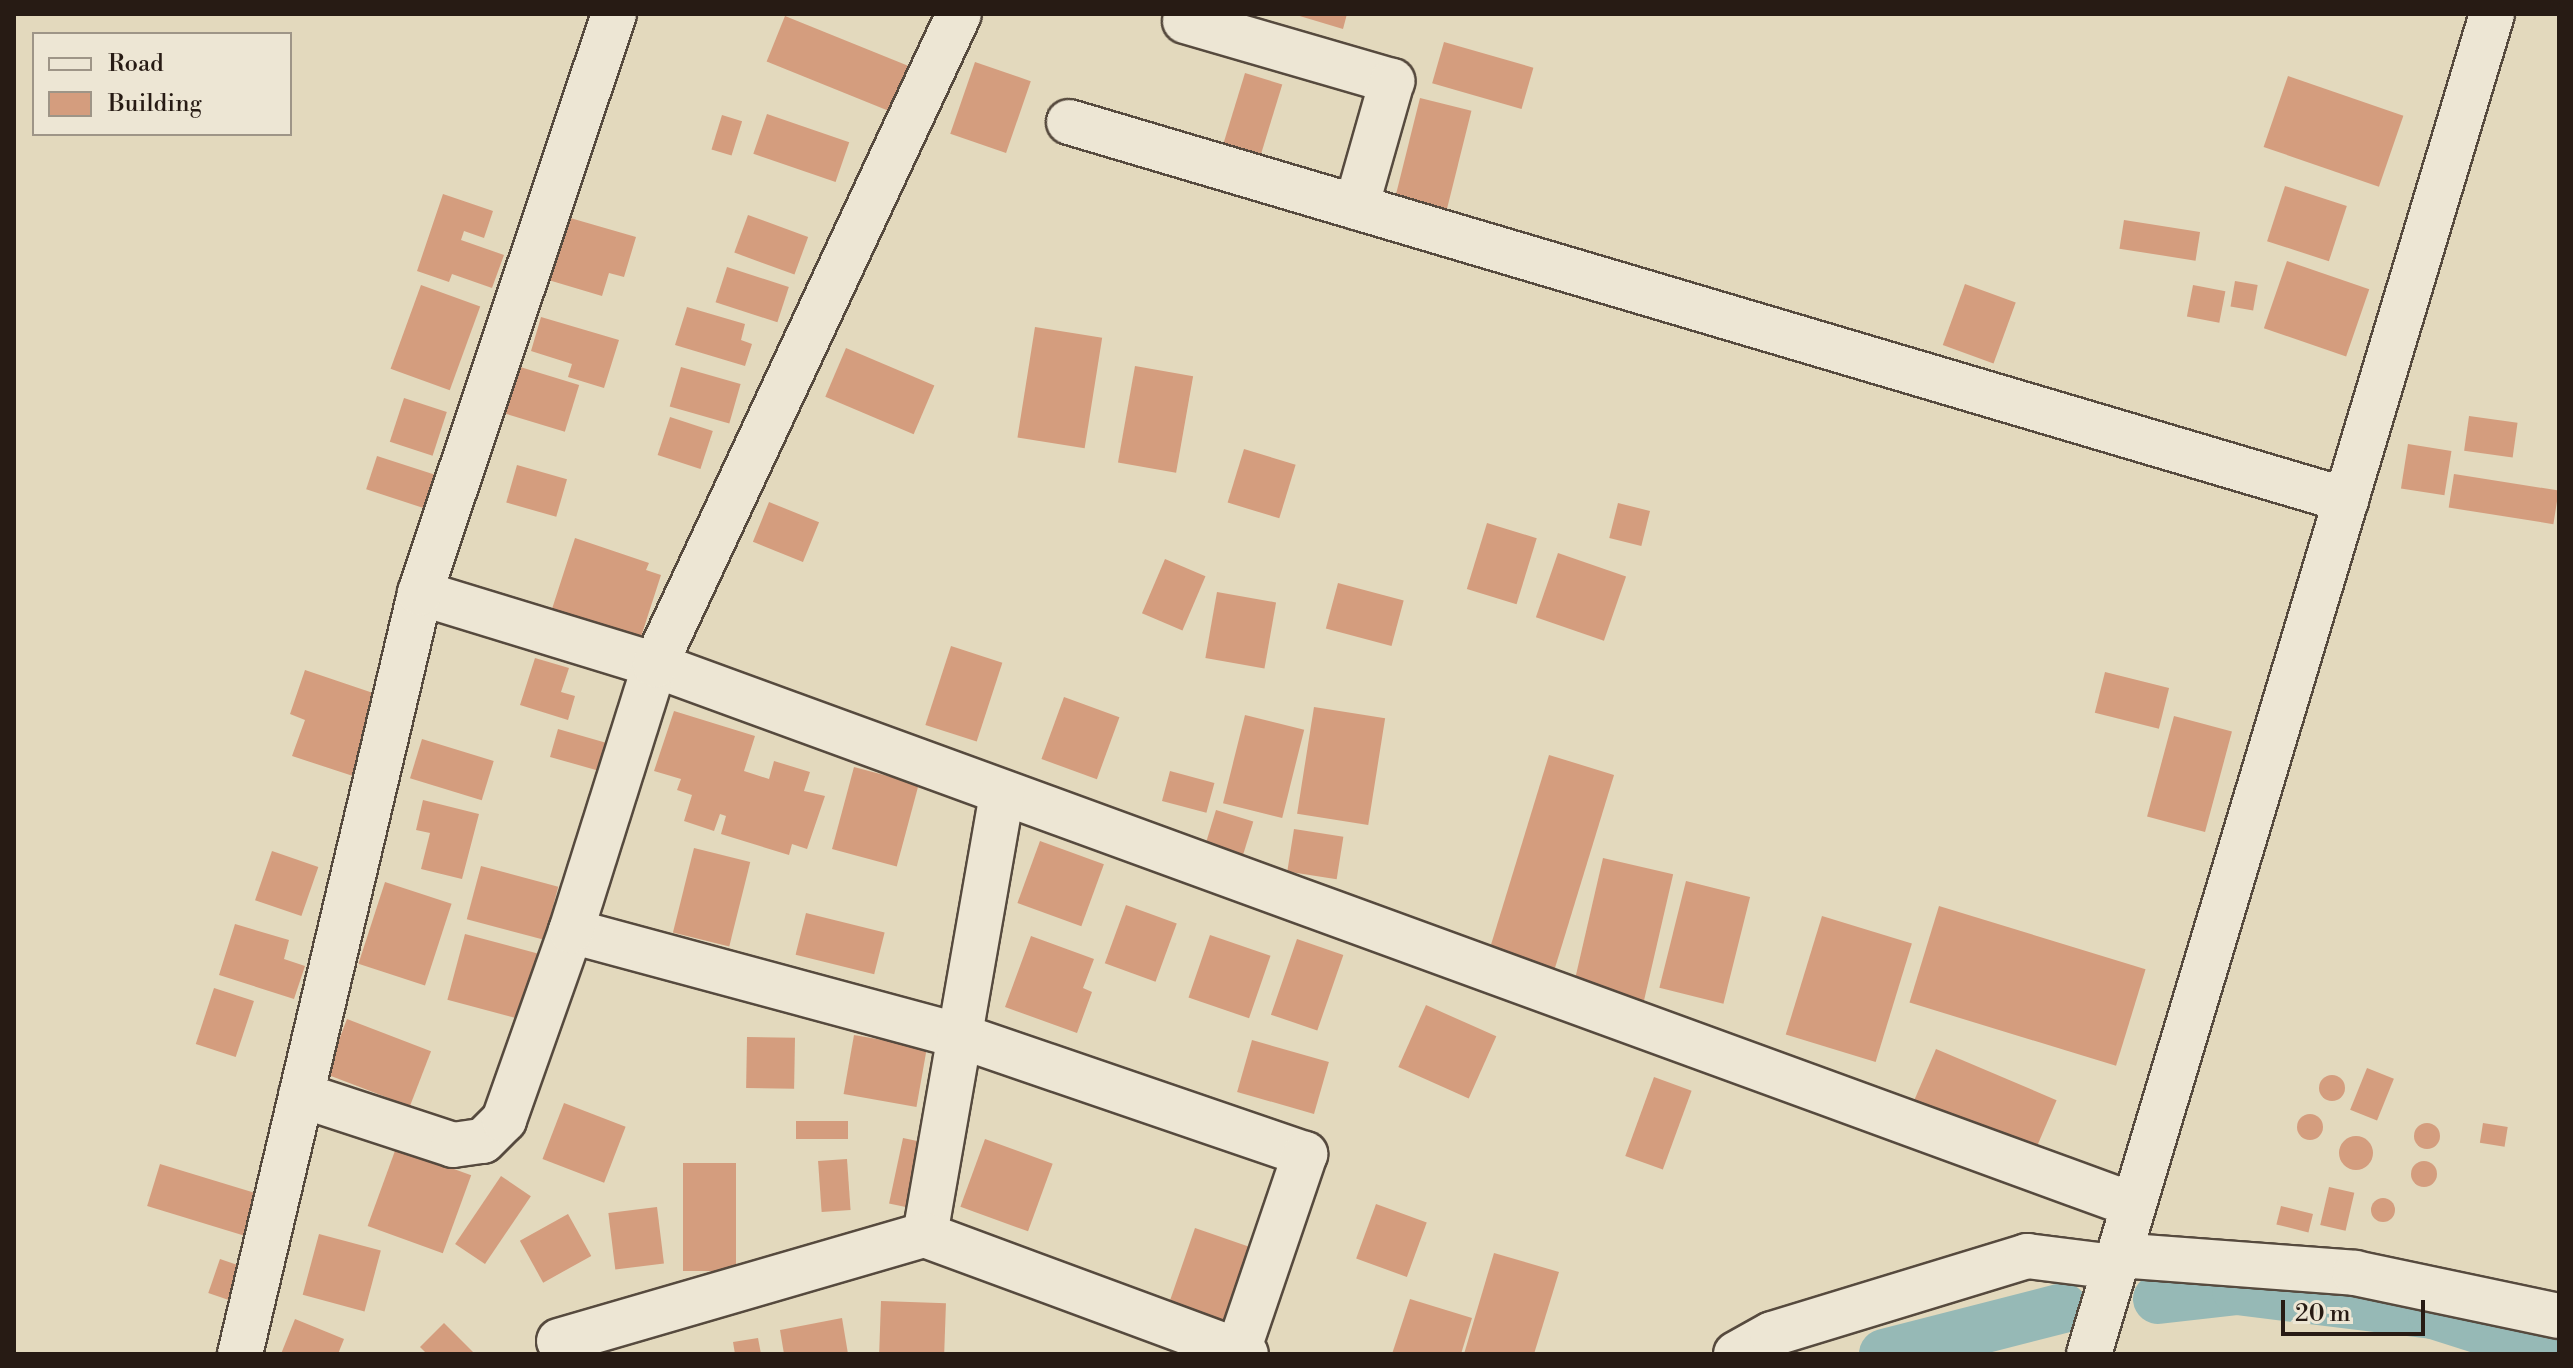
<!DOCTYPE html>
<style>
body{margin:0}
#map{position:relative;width:2573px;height:1368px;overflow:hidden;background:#e3d9bd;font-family:"Libre Bodoni",serif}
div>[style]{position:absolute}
.canal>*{height:50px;margin:-25px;padding:0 25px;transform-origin:25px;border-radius:25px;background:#96b9b6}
.building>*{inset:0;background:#d49d7e;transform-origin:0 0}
.round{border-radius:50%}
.roads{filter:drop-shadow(2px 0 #564a3e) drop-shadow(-2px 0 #564a3e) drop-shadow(0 2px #564a3e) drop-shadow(0 -2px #564a3e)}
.minor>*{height:44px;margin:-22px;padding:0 22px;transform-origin:22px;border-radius:22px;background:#ede6d4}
span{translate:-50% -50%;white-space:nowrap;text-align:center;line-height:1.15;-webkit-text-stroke:6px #ede6d4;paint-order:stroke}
.frame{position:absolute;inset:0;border:16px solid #271b14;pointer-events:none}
.legend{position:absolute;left:32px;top:32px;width:260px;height:104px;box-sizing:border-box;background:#ede6d4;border:2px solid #9e9587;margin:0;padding:10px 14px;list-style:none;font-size:24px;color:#271b14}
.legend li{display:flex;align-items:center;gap:16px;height:40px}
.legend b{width:40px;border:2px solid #9e9587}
.scale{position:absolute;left:2281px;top:1300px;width:144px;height:36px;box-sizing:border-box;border:4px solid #271b14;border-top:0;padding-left:10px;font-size:24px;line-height:28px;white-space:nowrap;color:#271b14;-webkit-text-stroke:6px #ede6d4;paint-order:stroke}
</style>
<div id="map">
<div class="canal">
<div style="left:2158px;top:1299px;width:80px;rotate:-6.5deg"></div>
<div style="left:2237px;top:1290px;width:197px;rotate:7deg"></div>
<div style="left:2433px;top:1314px;width:132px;rotate:17.6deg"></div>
<div style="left:1884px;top:1354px;width:185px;rotate:-14.4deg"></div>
</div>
<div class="building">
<div style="clip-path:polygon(1293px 14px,1347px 14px,1343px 29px)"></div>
<div style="left:785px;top:16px;width:136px;height:49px;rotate:22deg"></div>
<div style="left:1444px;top:42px;width:93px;height:43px;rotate:16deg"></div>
<div style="left:975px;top:62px;width:59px;height:76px;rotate:19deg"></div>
<div style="left:1245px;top:73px;width:39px;height:75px;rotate:17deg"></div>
<div style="left:2288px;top:76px;width:122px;height:75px;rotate:19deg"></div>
<div style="left:1420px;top:98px;width:53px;height:112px;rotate:14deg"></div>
<div style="left:767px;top:114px;width:87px;height:42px;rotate:19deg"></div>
<div style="left:722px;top:115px;width:21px;height:36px;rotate:17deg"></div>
<div style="left:2285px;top:186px;width:65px;height:58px;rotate:18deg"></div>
<div style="clip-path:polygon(443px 194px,493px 211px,484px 238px,464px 231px,461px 240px,504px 255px,492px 288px,452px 274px,449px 282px,417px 271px)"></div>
<div style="clip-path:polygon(553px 213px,636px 237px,624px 277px,609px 273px,602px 296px,535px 276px)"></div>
<div style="left:748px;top:215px;width:64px;height:40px;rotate:20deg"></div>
<div style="left:2124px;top:220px;width:77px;height:29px;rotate:9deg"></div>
<div style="left:2287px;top:261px;width:87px;height:71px;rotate:19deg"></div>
<div style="left:727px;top:267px;width:65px;height:37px;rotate:18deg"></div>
<div style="left:2235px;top:281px;width:23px;height:26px;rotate:10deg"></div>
<div style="left:1965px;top:284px;width:54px;height:65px;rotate:20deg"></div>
<div style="left:421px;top:285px;width:63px;height:89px;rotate:20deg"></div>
<div style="left:2193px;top:285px;width:33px;height:32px;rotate:11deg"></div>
<div style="clip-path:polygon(687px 307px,745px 324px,741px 340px,752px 344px,745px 366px,675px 345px)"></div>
<div style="clip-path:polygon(541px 317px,619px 340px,604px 388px,568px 377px,572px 364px,531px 351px)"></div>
<div style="left:1035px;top:327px;width:68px;height:112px;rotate:9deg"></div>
<div style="left:846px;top:348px;width:96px;height:53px;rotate:23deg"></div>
<div style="left:517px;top:366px;width:65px;height:49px;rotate:17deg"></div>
<div style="left:1135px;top:366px;width:59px;height:98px;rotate:10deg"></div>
<div style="left:681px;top:367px;width:62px;height:41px;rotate:16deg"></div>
<div style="left:404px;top:398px;width:45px;height:46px;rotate:18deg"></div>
<div style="left:2469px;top:416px;width:49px;height:35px;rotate:8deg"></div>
<div style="left:670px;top:417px;width:45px;height:40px;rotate:18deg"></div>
<div style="left:2408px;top:444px;width:44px;height:45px;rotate:9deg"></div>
<div style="left:1244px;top:449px;width:54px;height:56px;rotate:17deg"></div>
<div style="left:377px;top:456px;width:61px;height:35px;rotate:18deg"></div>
<div style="left:517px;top:465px;width:52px;height:39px;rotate:16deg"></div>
<div style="left:2454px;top:474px;width:106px;height:34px;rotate:9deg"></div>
<div style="left:769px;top:502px;width:54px;height:43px;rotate:22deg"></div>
<div style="left:1618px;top:503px;width:33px;height:36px;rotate:14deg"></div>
<div style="left:1487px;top:523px;width:52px;height:69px;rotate:17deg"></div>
<div style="clip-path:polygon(575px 538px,649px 563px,646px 570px,661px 575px,639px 643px,551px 612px)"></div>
<div style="left:1558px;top:553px;width:72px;height:68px;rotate:19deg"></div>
<div style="left:1165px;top:559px;width:44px;height:59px;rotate:23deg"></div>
<div style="left:1338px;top:583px;width:68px;height:47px;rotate:15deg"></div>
<div style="left:1217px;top:592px;width:60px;height:67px;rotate:10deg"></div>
<div style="left:951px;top:646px;width:54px;height:83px;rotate:18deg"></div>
<div style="clip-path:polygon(535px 658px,569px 668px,561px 692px,575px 696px,568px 720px,520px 705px)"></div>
<div style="clip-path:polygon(305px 670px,379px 695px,353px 776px,292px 756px,305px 720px,290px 714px)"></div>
<div style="left:2105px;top:672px;width:66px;height:42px;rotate:14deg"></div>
<div style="left:1064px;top:697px;width:59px;height:66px;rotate:20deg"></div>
<div style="left:1314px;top:707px;width:72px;height:108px;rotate:9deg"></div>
<div style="clip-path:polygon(674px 711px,755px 736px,744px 771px,769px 779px,774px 761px,810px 772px,804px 791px,825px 796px,807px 849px,792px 844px,789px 855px,721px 834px,726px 816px,720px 814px,714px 831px,684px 821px,692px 795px,677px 790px,681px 779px,654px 771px)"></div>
<div style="left:1245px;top:715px;width:61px;height:91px;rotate:14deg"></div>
<div style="left:2174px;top:716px;width:60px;height:104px;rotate:15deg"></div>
<div style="left:558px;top:729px;width:57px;height:29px;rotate:16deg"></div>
<div style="left:422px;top:739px;width:75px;height:41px;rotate:17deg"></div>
<div style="left:1549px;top:755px;width:68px;height:207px;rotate:17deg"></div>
<div style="left:854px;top:767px;width:67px;height:85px;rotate:15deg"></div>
<div style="left:1170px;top:771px;width:46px;height:31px;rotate:15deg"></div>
<div style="clip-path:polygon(423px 800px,479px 814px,462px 879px,421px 869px,430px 833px,416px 830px)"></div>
<div style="left:1216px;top:810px;width:39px;height:43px;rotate:17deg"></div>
<div style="left:1294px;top:829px;width:50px;height:43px;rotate:9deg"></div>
<div style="left:1040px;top:841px;width:68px;height:66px;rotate:20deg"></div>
<div style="left:694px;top:848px;width:58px;height:87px;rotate:14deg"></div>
<div style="left:272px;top:851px;width:49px;height:52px;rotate:19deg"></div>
<div style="left:1603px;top:858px;width:72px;height:137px;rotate:13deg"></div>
<div style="left:481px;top:866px;width:80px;height:55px;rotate:15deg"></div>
<div style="left:1686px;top:881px;width:66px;height:110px;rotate:14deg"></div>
<div style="left:385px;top:882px;width:70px;height:86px;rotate:18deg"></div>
<div style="left:1126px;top:905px;width:54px;height:62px;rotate:20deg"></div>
<div style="left:1939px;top:906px;width:216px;height:101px;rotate:17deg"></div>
<div style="left:806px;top:913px;width:81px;height:43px;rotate:14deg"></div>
<div style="left:1822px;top:916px;width:94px;height:124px;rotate:17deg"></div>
<div style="clip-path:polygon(235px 924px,289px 940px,284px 959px,305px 966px,294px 999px,219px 975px)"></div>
<div style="left:465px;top:934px;width:80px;height:68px;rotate:15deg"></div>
<div style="left:1210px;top:935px;width:64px;height:66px;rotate:19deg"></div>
<div style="clip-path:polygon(1031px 936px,1094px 959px,1083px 988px,1092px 992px,1077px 1033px,1005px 1007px)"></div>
<div style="left:1297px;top:939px;width:49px;height:80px;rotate:19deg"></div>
<div style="left:214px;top:988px;width:42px;height:59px;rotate:18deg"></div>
<div style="left:1426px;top:1005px;width:77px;height:68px;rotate:24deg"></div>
<div style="left:347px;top:1019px;width:90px;height:59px;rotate:21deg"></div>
<div style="left:854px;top:1035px;width:74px;height:60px;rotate:10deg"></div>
<div style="left:747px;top:1037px;width:48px;height:51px;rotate:1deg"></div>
<div style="left:1252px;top:1040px;width:80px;height:54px;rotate:16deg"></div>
<div style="left:1936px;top:1049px;width:131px;height:63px;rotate:23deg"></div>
<div style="left:2367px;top:1068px;width:29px;height:45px;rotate:22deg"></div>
<div class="round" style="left:2319px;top:1075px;width:26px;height:26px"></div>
<div style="left:1654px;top:1077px;width:40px;height:84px;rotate:20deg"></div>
<div style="left:564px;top:1103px;width:66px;height:60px;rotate:21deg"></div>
<div class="round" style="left:2297px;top:1114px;width:26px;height:26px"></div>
<div style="left:796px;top:1121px;width:52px;height:18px"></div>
<div class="round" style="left:2414px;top:1123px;width:26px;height:26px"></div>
<div style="left:2483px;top:1123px;width:25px;height:20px;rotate:9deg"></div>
<div class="round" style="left:2339px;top:1136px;width:34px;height:34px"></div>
<div style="left:903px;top:1138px;width:29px;height:67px;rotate:12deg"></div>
<div style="left:985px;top:1139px;width:72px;height:72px;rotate:20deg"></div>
<div style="left:396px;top:1148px;width:80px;height:83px;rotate:20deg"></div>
<div style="left:847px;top:1159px;width:51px;height:29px;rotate:86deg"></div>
<div class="round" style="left:2411px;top:1161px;width:26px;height:26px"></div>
<div style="left:683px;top:1163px;width:53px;height:108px"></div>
<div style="left:160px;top:1164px;width:101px;height:44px;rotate:17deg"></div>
<div style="left:501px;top:1176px;width:36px;height:82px;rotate:34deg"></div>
<div style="left:2329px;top:1187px;width:26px;height:39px;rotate:13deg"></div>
<div class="round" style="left:2371px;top:1198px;width:24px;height:24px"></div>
<div style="left:1376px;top:1204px;width:54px;height:58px;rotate:20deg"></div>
<div style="left:2281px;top:1206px;width:33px;height:19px;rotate:14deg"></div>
<div style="left:657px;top:1207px;width:57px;height:49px;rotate:83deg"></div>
<div style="left:568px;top:1214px;width:48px;height:55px;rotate:61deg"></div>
<div style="left:1195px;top:1228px;width:68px;height:81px;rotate:19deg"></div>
<div style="left:319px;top:1234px;width:64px;height:63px;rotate:15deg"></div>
<div style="clip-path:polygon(1494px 1253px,1559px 1272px,1534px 1354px,1464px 1354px)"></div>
<div style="left:220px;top:1259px;width:24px;height:36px;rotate:19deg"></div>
<div style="clip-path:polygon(1410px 1299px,1472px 1318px,1461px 1354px,1392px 1354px)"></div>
<div style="left:881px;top:1301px;width:65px;height:53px;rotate:2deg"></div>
<div style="clip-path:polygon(842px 1318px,848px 1354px,784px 1354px,780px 1330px)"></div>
<div style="clip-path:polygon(295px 1319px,344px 1339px,338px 1354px,281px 1354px)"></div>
<div style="clip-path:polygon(444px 1323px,475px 1354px,427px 1354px,420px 1347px)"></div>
<div style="clip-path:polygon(758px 1338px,761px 1354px,735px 1354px,733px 1342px)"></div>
</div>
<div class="roads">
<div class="minor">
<div style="left:1185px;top:21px;width:216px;rotate:16.2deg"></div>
<div style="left:1392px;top:81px;width:131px;rotate:105.9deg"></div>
<div style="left:1069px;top:122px;width:1332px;rotate:16.49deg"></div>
<div style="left:420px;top:593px;width:246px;rotate:17deg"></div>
<div style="left:655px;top:665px;width:1574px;rotate:20.07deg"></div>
<div style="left:571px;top:931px;width:403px;rotate:15.1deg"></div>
<div style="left:960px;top:1036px;width:365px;rotate:18.9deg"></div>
<div style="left:1305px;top:1154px;width:208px;rotate:108.8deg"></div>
<div style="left:301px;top:1095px;width:160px;rotate:18.2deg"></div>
<div style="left:453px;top:1145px;width:30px;rotate:-8deg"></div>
<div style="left:483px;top:1141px;width:30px;rotate:-45deg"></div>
<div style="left:504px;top:1120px;width:201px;rotate:-70.5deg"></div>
<div style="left:571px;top:931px;width:279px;rotate:-72.5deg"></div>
<div style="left:655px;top:665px;width:718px;rotate:-64.97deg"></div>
<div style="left:925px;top:1235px;width:449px;rotate:-80.1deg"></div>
<div style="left:2118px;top:1255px;width:238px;rotate:4.3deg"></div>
<div style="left:2355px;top:1273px;width:208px;rotate:11.9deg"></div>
<div style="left:559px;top:1341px;width:381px;rotate:-16.2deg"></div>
<div style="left:925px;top:1235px;width:342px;rotate:20.3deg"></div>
<div style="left:240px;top:1354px;width:782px;rotate:-76.69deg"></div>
<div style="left:420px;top:593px;width:611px;rotate:-71.48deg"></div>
<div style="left:1736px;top:1354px;width:41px;rotate:-29.1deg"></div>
<div style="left:1772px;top:1334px;width:267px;rotate:-17deg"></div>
<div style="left:2027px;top:1256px;width:88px;rotate:7.2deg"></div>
<div style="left:2089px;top:1354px;width:1399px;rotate:-73.26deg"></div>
</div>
</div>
<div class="frame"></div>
<ul class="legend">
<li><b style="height:10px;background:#ede6d4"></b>Road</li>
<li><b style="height:22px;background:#d49d7e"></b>Building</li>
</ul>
<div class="scale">20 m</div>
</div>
